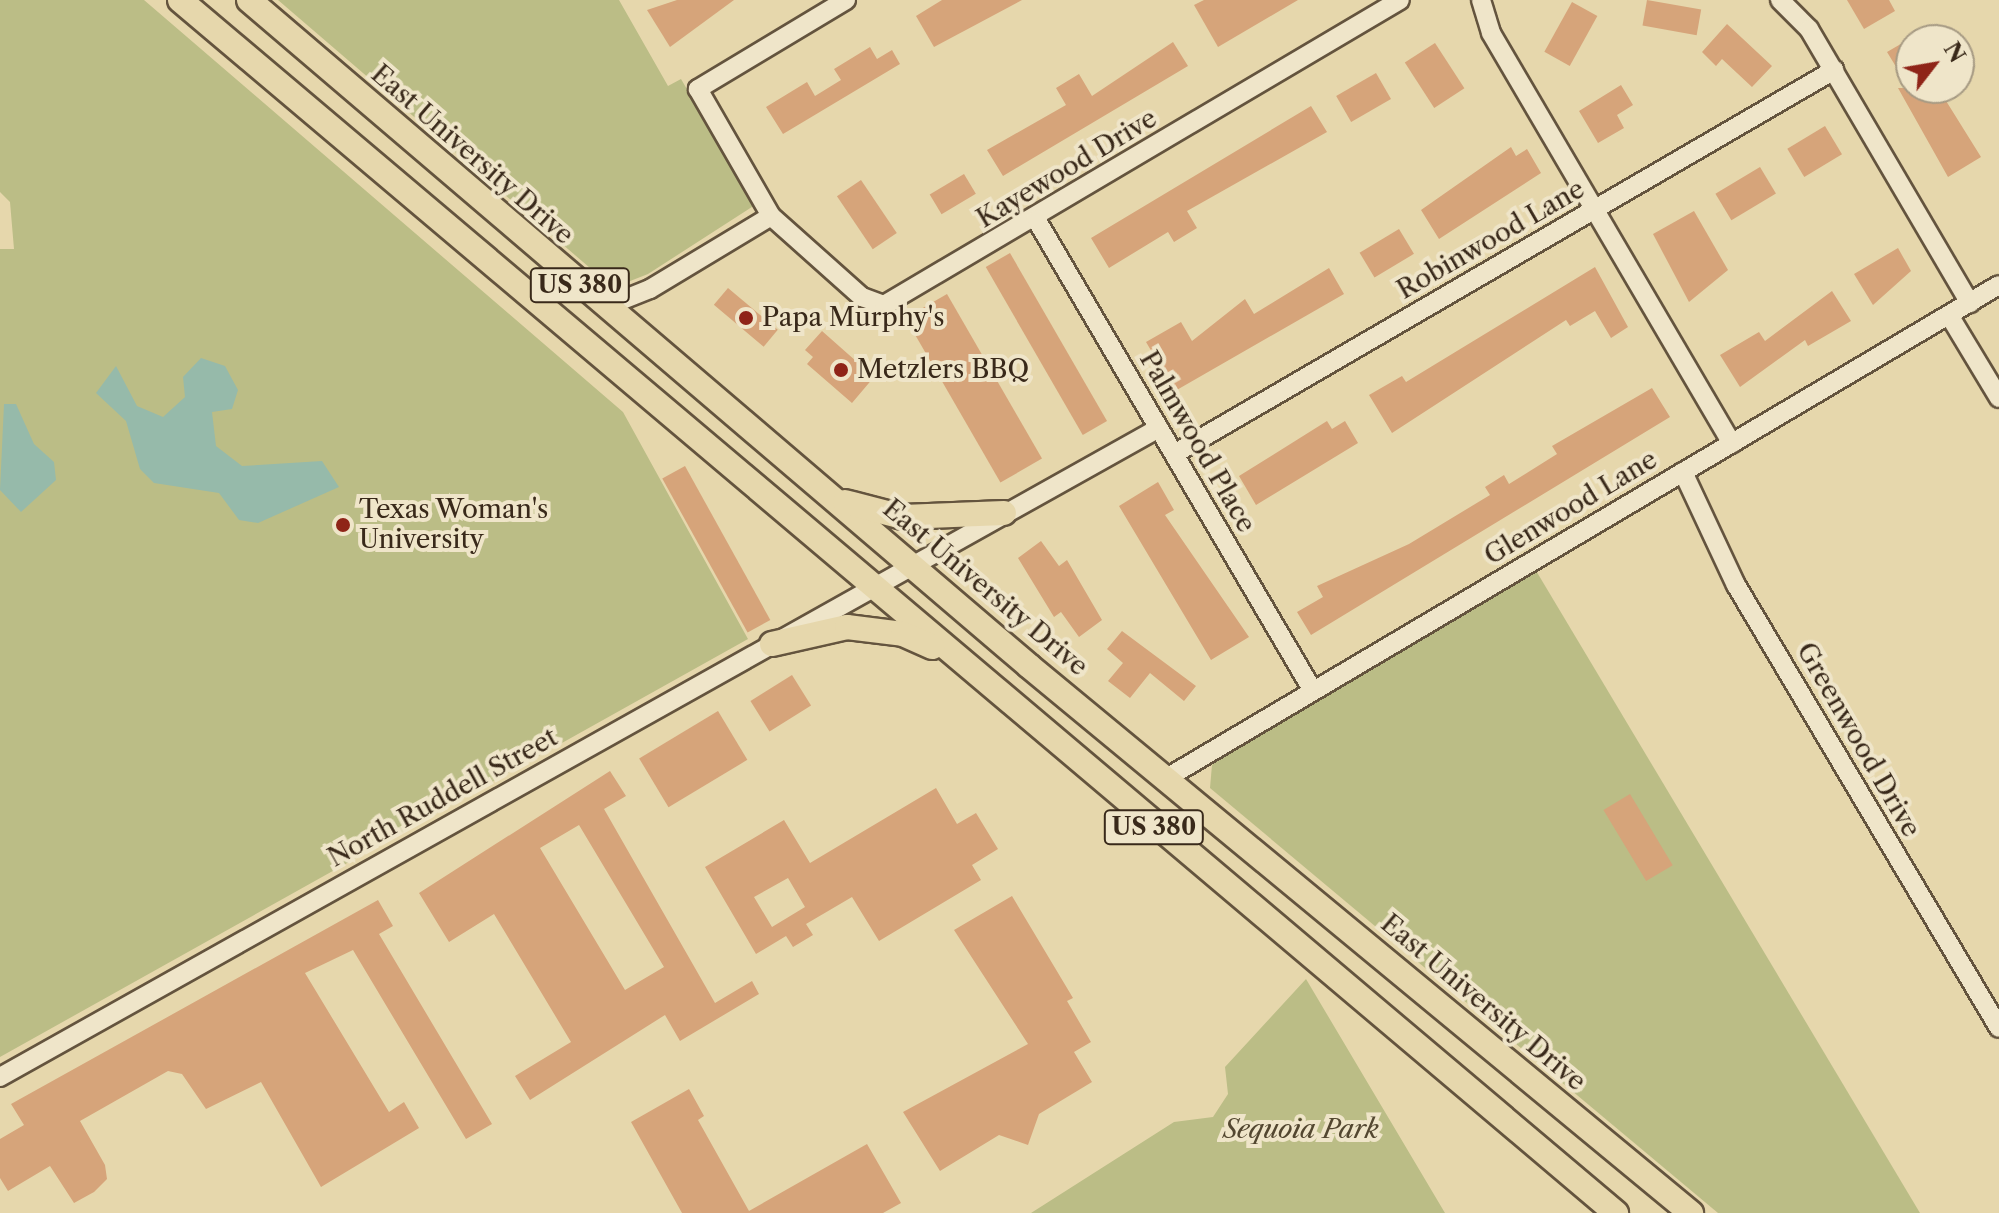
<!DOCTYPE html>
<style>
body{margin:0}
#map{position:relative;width:1999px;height:1213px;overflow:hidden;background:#e6d7ac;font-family:"Libre Caslon Text",serif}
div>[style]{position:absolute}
.green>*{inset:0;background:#bbbd86}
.water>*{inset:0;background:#96baaa}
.building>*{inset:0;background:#d6a47a;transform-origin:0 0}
.roads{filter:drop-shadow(2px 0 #64543e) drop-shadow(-2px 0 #64543e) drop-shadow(0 2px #64543e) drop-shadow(0 -2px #64543e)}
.minor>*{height:18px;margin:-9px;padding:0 9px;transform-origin:9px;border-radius:9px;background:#efe5c9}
.major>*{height:24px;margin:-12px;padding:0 12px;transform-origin:12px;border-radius:12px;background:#e6d7ac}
.dots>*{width:22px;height:22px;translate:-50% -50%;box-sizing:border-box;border:4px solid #efe5c9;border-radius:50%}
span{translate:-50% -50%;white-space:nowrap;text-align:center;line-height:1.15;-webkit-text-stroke:8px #efe5c9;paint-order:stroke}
.shield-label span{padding:2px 6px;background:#efe5c9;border:2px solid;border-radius:6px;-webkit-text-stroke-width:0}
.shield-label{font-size:24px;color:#39291a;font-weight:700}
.street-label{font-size:26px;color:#39291a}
.poi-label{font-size:26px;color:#39291a}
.left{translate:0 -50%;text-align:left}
.park-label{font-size:26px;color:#534730;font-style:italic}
.north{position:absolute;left:1895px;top:24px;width:80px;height:80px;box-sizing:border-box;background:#efe5c9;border:2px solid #a69a83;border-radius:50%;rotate:59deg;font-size:22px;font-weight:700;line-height:32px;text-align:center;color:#39291a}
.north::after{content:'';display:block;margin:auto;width:28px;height:36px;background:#8f2418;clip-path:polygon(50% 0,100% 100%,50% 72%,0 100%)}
</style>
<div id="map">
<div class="green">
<div style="clip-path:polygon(0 0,144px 0,623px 412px,748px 639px,0 1057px,0 249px,14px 249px,10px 202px,0 192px)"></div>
<div style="clip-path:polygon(278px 0,619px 0,668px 86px,681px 79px,755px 205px,648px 274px,620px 285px,604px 280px)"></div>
<div style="clip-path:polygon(1535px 569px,1920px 1213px,1718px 1213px,1210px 788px,1212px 765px,1221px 757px)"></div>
<div style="clip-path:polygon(1306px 979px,1445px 1213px,1031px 1213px,1174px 1122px,1213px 1117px,1228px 1094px,1225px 1067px)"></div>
</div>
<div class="water">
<div style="clip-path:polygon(201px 358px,225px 366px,238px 390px,232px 409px,212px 412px,216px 446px,242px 466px,322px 461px,339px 487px,258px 523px,239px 520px,219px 493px,154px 483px,140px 469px,126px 421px,96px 393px,116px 366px,137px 406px,163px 417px,185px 397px,183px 377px)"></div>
<div style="clip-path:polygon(4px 404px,16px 404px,34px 444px,54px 462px,56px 480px,21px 512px,0 490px)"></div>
</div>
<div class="building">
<div style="clip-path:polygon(677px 0,734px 0,670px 47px,647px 10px)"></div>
<div style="clip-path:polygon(942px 0,1022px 0,934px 47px,916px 16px)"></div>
<div style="clip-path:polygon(1204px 0,1298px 0,1218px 47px,1194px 5px)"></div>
<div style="left:1647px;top:0;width:55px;height:26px;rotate:10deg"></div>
<div style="clip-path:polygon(1847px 0,1889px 0,1895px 11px,1864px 29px)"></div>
<div style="left:1572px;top:2px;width:29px;height:57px;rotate:29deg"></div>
<div style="clip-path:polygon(1727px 24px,1772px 66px,1752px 87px,1722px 59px,1716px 66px,1702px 52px)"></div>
<div style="clip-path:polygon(1911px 38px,1911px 88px,1938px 88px,1981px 157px,1948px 177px,1898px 88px,1909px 88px,1887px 52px)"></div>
<div style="clip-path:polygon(1173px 42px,1188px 66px,1003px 176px,987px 150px,1066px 105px,1056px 88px,1079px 74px,1092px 96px)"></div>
<div style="left:1435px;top:43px;width:54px;height:36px;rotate:57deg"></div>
<div style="clip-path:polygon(870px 47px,877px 59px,892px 50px,900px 64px,783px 134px,766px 107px,807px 82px,815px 96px,841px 80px,834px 69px)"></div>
<div style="left:1376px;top:73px;width:30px;height:46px;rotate:60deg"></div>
<div style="clip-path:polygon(1621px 85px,1633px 105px,1617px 115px,1624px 128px,1598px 143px,1579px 111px)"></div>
<div style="clip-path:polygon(1311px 106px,1327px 132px,1187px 211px,1197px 228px,1174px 242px,1168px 232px,1109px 268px,1091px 238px)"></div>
<div style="left:1825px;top:126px;width:33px;height:44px;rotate:59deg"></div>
<div style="clip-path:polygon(1511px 147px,1516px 156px,1527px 149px,1541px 173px,1439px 239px,1421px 210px)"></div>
<div style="left:1760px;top:167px;width:31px;height:52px;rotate:59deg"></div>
<div style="left:964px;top:174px;width:23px;height:40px;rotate:59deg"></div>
<div style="left:861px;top:180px;width:64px;height:29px;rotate:56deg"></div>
<div style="clip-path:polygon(1694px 211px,1728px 270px,1689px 302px,1653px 234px)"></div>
<div style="left:1399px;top:229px;width:29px;height:46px;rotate:59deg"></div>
<div style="clip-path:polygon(1898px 248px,1911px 271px,1873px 305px,1854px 274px)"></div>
<div style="left:1010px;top:253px;width:194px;height:28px;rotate:60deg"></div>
<div style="clip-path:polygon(1595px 267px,1628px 327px,1611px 338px,1595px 311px,1570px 326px,1566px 320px,1392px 433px,1369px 395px,1402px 376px,1406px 382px)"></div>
<div style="clip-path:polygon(1329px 268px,1344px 294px,1175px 391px,1146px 342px,1181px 322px,1192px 341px,1245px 299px,1254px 314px)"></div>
<div style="left:728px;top:288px;width:65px;height:22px;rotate:40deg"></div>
<div style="clip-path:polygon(1832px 291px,1851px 321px,1808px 346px,1805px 340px,1740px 387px,1720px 355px,1759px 332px,1765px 341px)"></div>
<div style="left:947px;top:294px;width:190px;height:48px;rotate:60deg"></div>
<div style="clip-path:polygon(822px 331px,874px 377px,852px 403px,807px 364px,813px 357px,805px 350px)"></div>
<div style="clip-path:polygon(1652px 388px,1670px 417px,1311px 635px,1297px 612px,1323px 597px,1317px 586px,1409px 544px,1490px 495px,1485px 487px,1504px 475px,1509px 484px,1557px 454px,1552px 446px)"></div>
<div style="clip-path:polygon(1327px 421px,1332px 429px,1345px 421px,1358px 443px,1256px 505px,1239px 476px)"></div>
<div style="left:685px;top:466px;width:176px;height:26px;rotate:61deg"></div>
<div style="clip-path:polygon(1158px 482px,1174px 510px,1165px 515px,1249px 637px,1211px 660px,1119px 506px)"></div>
<div style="clip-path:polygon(1041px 541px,1059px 566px,1067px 560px,1102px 620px,1079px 637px,1061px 612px,1054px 617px,1018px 558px)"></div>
<div style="clip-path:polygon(1122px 631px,1196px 686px,1184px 701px,1150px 673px,1130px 698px,1108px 681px,1123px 663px,1107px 649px)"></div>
<div style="left:792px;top:675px;width:36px;height:49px;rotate:58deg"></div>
<div style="left:718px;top:711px;width:57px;height:92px;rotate:59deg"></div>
<div style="clip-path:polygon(evenodd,610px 771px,626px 796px,604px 809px,715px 1003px,752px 981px,759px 994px,680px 1041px,665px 1015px,530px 1100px,515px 1076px,571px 1042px,494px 914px,449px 942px,419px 893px,610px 771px,579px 825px,664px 967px,625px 990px,540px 848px,579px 825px)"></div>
<div style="clip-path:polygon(evenodd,936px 788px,957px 824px,976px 813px,998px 849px,972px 865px,981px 880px,879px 941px,852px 897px,806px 924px,813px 935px,793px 947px,786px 936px,756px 954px,705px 867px,784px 820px,810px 863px,936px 788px,788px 878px,805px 907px,772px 927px,754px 897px,788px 878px)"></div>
<div style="left:1630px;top:794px;width:83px;height:31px;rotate:59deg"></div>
<div style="clip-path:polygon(1012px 896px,1073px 998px,1067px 1001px,1091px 1042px,1074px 1052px,1092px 1082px,1039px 1114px,1028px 1145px,999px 1135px,940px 1171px,903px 1112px,1028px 1044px,954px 930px)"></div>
<div style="clip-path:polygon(378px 900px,393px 926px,379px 934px,492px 1124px,466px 1139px,353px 950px,305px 973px,389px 1112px,404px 1102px,419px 1128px,321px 1187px,261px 1082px,206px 1109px,182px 1074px,168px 1071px,80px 1121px,105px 1165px,107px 1179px,94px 1192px,74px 1203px,50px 1166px,8px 1191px,0 1178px,0 1139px,24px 1125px,11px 1104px)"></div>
<div style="clip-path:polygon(689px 1089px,704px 1116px,698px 1120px,749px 1211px,867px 1144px,901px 1203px,883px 1213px,682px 1213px,631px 1122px)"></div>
</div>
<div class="roads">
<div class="minor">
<div style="left:846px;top:0;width:173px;rotate:149deg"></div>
<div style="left:698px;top:89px;width:146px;rotate:60.1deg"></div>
<div style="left:771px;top:216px;width:122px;rotate:41.7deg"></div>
<div style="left:862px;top:297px;width:23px;rotate:20deg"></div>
<div style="left:884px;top:305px;width:599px;rotate:-30.59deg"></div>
<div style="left:1481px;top:0;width:34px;rotate:73deg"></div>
<div style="left:1491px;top:33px;width:476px;rotate:59.6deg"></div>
<div style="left:1780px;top:0;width:41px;rotate:45deg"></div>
<div style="left:1809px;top:29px;width:318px;rotate:59.6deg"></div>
<div style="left:1036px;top:219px;width:547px;rotate:59.59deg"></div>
<div style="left:605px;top:307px;width:48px;rotate:-21.8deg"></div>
<div style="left:650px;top:289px;width:141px;rotate:-31.1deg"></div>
<div style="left:1949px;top:315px;width:97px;rotate:58.9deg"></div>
<div style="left:1174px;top:454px;width:764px;rotate:-30.19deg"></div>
<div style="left:1683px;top:472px;width:125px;rotate:64.9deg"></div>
<div style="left:1736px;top:585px;width:515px;rotate:59.3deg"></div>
<div style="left:1170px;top:776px;width:963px;rotate:-30.64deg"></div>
<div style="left:0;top:1077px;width:1328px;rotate:-29.25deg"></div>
</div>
<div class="major">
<div style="left:180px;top:0;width:1880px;rotate:40.19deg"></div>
<div style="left:249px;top:0;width:1026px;rotate:40.49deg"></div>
<div style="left:1029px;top:666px;width:859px;rotate:39.57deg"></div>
<div style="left:845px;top:502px;width:60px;rotate:14.5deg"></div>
<div style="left:903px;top:517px;width:101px;rotate:-2.3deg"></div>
<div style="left:772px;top:644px;width:77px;rotate:-12.8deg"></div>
<div style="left:847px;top:627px;width:56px;rotate:7.1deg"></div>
<div style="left:903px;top:634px;width:32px;rotate:24deg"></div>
</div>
</div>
<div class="dots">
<div style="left:746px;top:318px;background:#8f2418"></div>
<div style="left:841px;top:370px;background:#8f2418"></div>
<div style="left:343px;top:525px;background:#8f2418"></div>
</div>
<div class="shield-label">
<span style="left:580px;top:285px">US 380</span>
<span style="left:1154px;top:827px">US 380</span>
</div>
<div class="street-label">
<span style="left:472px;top:155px;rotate:41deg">East University Drive</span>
<span style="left:1067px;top:169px;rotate:-31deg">Kayewood Drive</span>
<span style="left:1491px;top:240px;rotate:-30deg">Robinwood Lane</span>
<span style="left:1197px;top:442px;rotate:60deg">Palmwood Place</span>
<span style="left:1571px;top:508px;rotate:-31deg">Glenwood Lane</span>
<span style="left:985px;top:588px;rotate:40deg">East University Drive</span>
<span style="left:1858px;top:740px;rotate:60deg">Greenwood Drive</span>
<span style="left:443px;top:798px;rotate:-29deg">North Ruddell Street</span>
<span style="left:1483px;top:1003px;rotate:40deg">East University Drive</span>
</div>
<div class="poi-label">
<span class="left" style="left:762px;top:318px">Papa Murphy's</span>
<span class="left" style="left:857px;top:370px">Metzlers BBQ</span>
<span class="left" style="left:359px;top:525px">Texas Woman's<br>University</span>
</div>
<div class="park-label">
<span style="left:1301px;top:1130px">Sequoia Park</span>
</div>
<div class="north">N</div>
</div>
